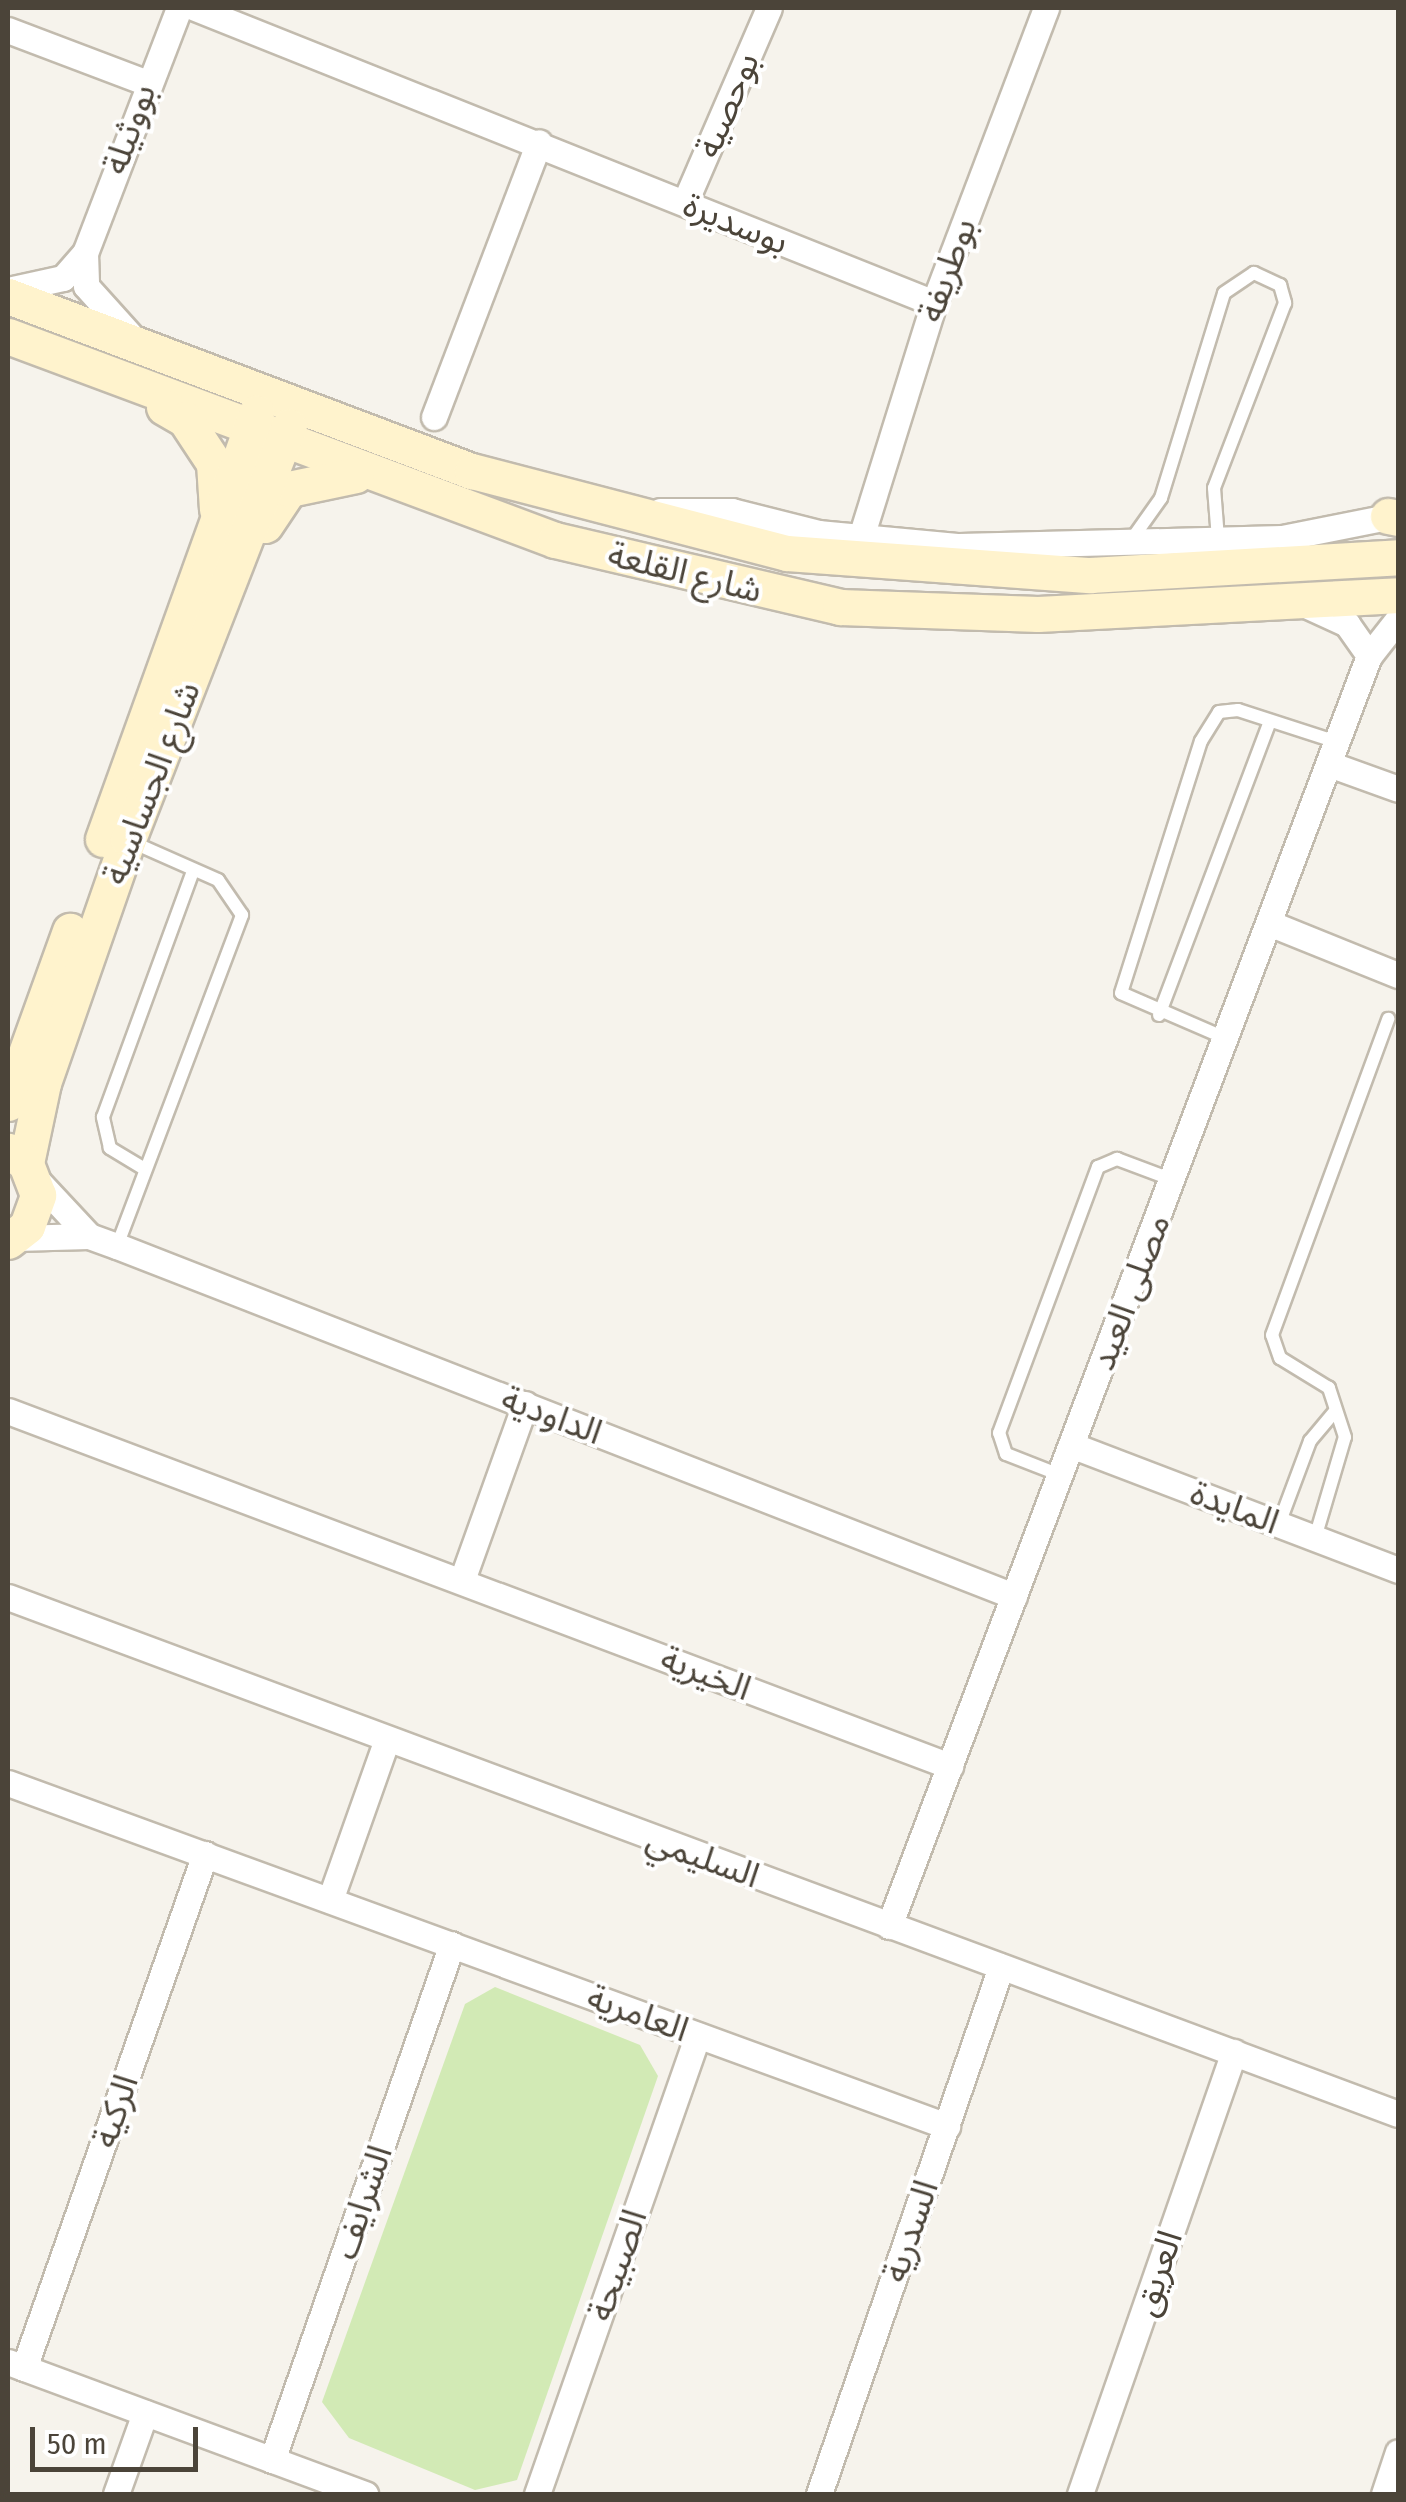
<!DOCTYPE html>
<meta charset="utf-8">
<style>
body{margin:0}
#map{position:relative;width:1406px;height:2502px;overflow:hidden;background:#f6f3ec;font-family:"Fira Sans Condensed","Noto Sans Arabic",sans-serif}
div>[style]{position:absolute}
.green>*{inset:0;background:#d2eab5}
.roads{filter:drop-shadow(2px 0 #c2bbae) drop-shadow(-2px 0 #c2bbae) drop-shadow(0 2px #c2bbae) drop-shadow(0 -2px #c2bbae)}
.lane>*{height:12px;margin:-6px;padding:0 6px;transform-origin:6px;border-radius:6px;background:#fff}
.street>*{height:25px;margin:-12.5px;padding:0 12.5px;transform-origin:12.5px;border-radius:12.5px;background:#fff}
.secondary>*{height:35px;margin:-17.5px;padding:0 17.5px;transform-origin:17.5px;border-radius:17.5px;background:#fff3cd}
span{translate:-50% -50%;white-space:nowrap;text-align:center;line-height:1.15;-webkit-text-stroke:8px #fff;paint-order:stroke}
.street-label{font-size:35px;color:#4b4439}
.frame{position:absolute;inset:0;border:10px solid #4b4439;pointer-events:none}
.scale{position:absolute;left:30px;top:2427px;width:168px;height:45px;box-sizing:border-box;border:5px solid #4b4439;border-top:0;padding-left:12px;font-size:30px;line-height:35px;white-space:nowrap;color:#4b4439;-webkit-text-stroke:8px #fff;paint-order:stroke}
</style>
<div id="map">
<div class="green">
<div style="clip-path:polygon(495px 1987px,640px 2045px,658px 2076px,517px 2480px,475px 2490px,349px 2438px,322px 2402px,465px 2004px)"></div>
</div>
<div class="roads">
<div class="lane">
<div style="left:1132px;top:539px;width:50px;rotate:-54.7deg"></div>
<div style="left:1161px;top:498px;width:214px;rotate:-72.9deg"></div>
<div style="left:1224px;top:293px;width:36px;rotate:-34deg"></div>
<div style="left:1254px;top:273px;width:29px;rotate:25deg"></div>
<div style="left:1280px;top:285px;width:19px;rotate:74deg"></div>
<div style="left:1285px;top:303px;width:198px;rotate:111deg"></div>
<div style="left:1214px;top:488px;width:51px;rotate:85.5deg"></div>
<div style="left:1159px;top:1015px;width:313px;rotate:-69.3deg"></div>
<div style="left:1225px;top:1038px;width:113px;rotate:-156.6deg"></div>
<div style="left:1121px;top:993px;width:264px;rotate:-72.4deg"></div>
<div style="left:1201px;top:741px;width:34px;rotate:-58deg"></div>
<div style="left:1219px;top:712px;width:19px;rotate:-6deg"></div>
<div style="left:1238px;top:710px;width:104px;rotate:17.9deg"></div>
<div style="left:143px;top:1168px;width:39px;rotate:-149deg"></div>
<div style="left:110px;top:1148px;width:32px;rotate:-103deg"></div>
<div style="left:103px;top:1117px;width:262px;rotate:-69.9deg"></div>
<div style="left:117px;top:1246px;width:354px;rotate:-69.3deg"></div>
<div style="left:242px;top:915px;width:42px;rotate:-124.4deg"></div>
<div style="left:218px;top:880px;width:94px;rotate:-156.2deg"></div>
<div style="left:1060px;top:1475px;width:58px;rotate:-158.7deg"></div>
<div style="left:1006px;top:1454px;width:22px;rotate:-108deg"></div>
<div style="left:999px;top:1433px;width:284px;rotate:-69.6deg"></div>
<div style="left:1098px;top:1167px;width:21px;rotate:-23deg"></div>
<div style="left:1117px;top:1159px;width:60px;rotate:20.6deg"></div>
<div style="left:1279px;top:1524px;width:89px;rotate:-69.5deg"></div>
<div style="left:1310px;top:1441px;width:38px;rotate:-50deg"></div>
<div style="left:1315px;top:1538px;width:105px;rotate:-73.5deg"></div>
<div style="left:1345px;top:1437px;width:52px;rotate:-108.1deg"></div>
<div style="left:1329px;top:1388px;width:57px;rotate:-148.5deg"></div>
<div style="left:1280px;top:1358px;width:24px;rotate:-109deg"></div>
<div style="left:1272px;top:1335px;width:337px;rotate:-69.8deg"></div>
</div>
<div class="street">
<div style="left:195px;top:8px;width:796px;rotate:21.76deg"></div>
<div style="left:8px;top:30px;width:147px;rotate:20.8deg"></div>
<div style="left:685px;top:202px;width:211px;rotate:-66.6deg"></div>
<div style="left:85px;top:253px;width:33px;rotate:88deg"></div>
<div style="left:86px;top:286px;width:67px;rotate:48deg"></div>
<div style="left:8px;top:290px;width:56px;rotate:-12.3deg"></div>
<div style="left:63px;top:278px;width:33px;rotate:-49deg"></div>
<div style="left:85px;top:253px;width:262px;rotate:-69deg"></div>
<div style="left:434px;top:417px;width:294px;rotate:-69.1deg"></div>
<div style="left:660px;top:511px;width:72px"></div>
<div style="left:732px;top:511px;width:89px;rotate:14.3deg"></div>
<div style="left:818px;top:533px;width:142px;rotate:5.3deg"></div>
<div style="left:959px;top:546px;width:323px;rotate:-1.4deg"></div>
<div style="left:1282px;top:538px;width:118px;rotate:-11.2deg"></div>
<div style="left:861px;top:537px;width:245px;rotate:-72.7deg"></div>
<div style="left:934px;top:303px;width:316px;rotate:-69.2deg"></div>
<div style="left:1301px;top:603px;width:51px;rotate:24.5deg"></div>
<div style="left:1347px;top:624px;width:39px;rotate:55deg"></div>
<div style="left:1329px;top:764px;width:73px;rotate:19.9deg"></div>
<div style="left:1269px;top:923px;width:139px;rotate:22deg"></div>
<div style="left:35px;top:1178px;width:79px;rotate:47deg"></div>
<div style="left:15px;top:1238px;width:74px;rotate:-1.5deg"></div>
<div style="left:89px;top:1236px;width:30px;rotate:20deg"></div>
<div style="left:117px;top:1246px;width:963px;rotate:21.32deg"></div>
<div style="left:8px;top:1411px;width:1007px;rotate:20.65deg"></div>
<div style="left:1071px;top:1445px;width:350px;rotate:20.9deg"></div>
<div style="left:462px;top:1580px;width:187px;rotate:-70.3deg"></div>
<div style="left:8px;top:1597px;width:1483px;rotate:20.4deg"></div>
<div style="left:8px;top:1783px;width:1000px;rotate:20.07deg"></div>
<div style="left:330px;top:1900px;width:171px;rotate:-70.5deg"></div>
<div style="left:889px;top:1926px;width:1358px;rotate:-69.3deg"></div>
<div style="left:1369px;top:656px;width:47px;rotate:-51.9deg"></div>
<div style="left:8px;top:2362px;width:381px;rotate:20.3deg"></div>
<div style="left:24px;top:2368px;width:545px;rotate:-70.6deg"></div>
<div style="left:272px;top:2460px;width:546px;rotate:-70.77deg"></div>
<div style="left:116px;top:2494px;width:86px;rotate:-70.3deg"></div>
<div style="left:537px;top:2494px;width:486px;rotate:-70.7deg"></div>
<div style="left:819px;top:2494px;width:558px;rotate:-70.95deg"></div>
<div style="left:1080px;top:2494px;width:468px;rotate:-70.8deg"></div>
<div style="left:1384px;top:2494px;width:44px;rotate:-71.6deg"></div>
</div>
<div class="secondary">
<div style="left:8px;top:296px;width:496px;rotate:20.7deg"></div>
<div style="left:472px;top:471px;width:325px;rotate:14.6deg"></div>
<div style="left:787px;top:553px;width:304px;rotate:4.2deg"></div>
<div style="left:1090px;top:575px;width:309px;rotate:-3.3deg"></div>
<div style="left:8px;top:336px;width:584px;rotate:20.45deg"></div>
<div style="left:555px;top:540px;width:293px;rotate:13.2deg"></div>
<div style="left:840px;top:607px;width:198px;rotate:2deg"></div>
<div style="left:1038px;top:614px;width:361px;rotate:-3deg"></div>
<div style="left:164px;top:407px;width:24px;rotate:30deg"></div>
<div style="left:185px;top:419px;width:53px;rotate:56.6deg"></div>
<div style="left:214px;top:463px;width:46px;rotate:86.3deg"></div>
<div style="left:1388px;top:516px;width:10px;rotate:11deg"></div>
<div style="left:265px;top:525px;width:43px;rotate:-56.3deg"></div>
<div style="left:289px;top:489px;width:68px;rotate:-11.8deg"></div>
<div style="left:103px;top:839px;width:453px;rotate:-70.2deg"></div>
<div style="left:8px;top:1103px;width:183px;rotate:-70.2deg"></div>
<div style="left:26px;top:1163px;width:82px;rotate:-78deg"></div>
<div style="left:43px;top:1083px;width:258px;rotate:-70.8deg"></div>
<div style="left:128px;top:839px;width:443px;rotate:-68.7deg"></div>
<div style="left:8px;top:1241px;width:24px;rotate:-38deg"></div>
<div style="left:27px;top:1226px;width:33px;rotate:-70deg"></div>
<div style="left:38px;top:1195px;width:34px;rotate:-111deg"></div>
<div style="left:26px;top:1163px;width:22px;rotate:-146deg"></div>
</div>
</div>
<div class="street-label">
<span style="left:727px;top:105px;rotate:-67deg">بوحصية</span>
<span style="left:129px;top:129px;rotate:-70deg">بووثيلة</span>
<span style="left:736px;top:223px;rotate:22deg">بوسديرة</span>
<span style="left:947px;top:270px;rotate:-70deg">بوطريفة</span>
<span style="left:685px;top:572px;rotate:14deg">شارع القلعة</span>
<span style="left:151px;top:783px;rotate:-69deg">شارع الجساسية</span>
<span style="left:1130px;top:1292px;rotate:-69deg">مصلى العيد</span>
<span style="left:552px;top:1415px;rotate:21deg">الداودية</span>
<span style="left:1235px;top:1507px;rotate:21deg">المايدة</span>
<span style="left:706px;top:1673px;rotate:21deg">الخيرية</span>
<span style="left:703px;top:1857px;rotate:20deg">السليمي</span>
<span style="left:638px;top:2013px;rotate:20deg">العامرية</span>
<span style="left:115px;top:2111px;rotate:-71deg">الركية</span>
<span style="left:362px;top:2202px;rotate:-71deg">الشرايف</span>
<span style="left:910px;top:2231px;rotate:-71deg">السدرية</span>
<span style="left:617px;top:2265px;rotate:-71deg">الصبيحة</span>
<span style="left:1157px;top:2273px;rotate:-71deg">العريق</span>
</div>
<div class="frame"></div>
<div class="scale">50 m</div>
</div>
